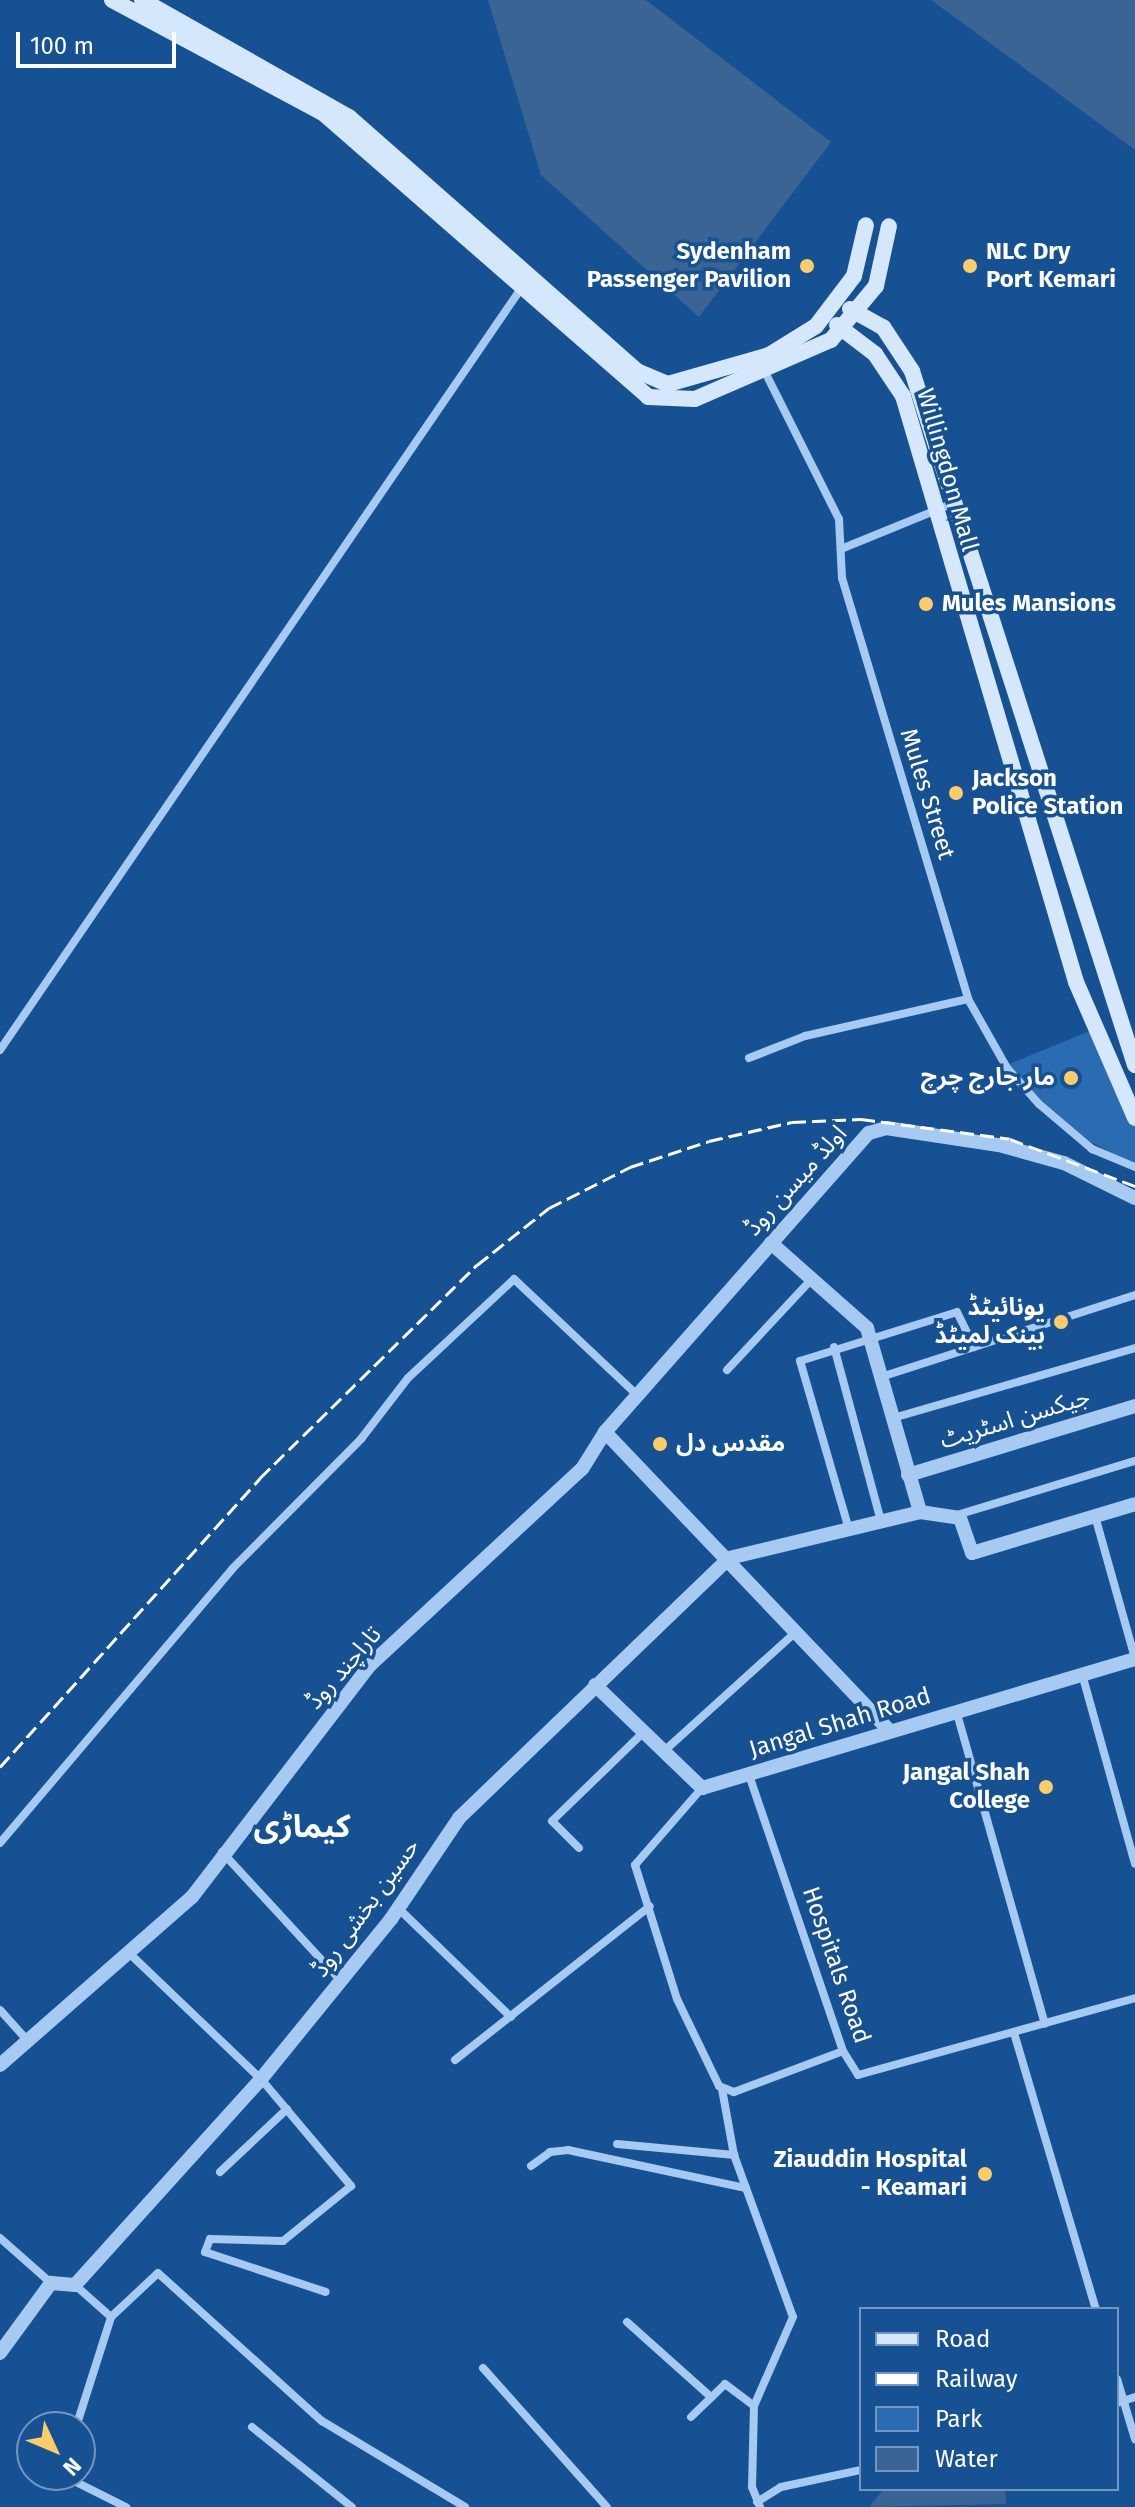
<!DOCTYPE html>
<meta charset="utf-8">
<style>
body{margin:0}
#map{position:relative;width:1135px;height:2507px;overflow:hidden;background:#165193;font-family:"Fira Sans","Noto Sans Arabic",sans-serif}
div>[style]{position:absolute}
.green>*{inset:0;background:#296cb2}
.water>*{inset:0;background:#396493}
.minor>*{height:8px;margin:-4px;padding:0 4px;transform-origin:4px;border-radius:4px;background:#a6caf1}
.tertiary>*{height:14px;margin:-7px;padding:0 7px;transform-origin:7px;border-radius:7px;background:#a6caf1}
.secondary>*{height:16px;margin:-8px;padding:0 8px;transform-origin:8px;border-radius:8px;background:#d4e7fb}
.rail>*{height:3px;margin-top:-1.5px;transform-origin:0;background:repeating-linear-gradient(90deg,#fff 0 14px,transparent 0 20px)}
.dots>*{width:22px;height:22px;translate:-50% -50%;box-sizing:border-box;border:4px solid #165193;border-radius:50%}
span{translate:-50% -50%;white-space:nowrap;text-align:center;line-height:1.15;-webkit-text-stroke:7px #165193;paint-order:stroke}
.poi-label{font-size:24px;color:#fff;font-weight:700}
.right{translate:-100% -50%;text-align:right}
.left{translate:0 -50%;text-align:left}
.street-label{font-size:24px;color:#fff}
.district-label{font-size:32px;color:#fff;font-weight:700}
.legend{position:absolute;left:859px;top:2307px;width:260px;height:184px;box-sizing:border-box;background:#165193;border:2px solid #7397be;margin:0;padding:10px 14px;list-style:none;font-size:24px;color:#fff}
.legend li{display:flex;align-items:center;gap:16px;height:40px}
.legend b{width:40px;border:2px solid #7397be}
.north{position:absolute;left:16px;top:2411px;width:80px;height:80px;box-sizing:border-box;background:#165193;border:2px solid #7397be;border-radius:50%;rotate:134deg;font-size:22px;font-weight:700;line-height:32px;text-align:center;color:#fff}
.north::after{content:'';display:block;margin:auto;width:28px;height:36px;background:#ffcd65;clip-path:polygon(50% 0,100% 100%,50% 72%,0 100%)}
.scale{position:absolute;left:16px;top:32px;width:160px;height:36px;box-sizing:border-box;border:4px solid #fff;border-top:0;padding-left:10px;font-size:24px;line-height:28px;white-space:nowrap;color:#fff;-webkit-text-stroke:6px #165193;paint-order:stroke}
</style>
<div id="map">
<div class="green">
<div style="clip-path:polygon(1092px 1030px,1135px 1122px,1135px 1165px,1073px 1133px,1007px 1065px)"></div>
</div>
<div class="water">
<div style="clip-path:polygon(488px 0,646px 0,831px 142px,699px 317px,541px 175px)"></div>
<div style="clip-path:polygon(931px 0,1135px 0,1135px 150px,1024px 68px)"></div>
<div style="clip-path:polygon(884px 2489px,1005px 2489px,1006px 2504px,869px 2507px)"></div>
</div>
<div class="minor">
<div style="left:766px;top:374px;width:162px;rotate:63.3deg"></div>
<div style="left:839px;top:519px;width:59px;rotate:87.1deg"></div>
<div style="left:842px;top:578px;width:439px;rotate:73.3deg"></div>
<div style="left:968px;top:999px;width:79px;rotate:60.5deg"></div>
<div style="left:1007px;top:1068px;width:48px;rotate:48.4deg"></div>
<div style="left:1039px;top:1104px;width:70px;rotate:40.3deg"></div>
<div style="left:1092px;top:1149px;width:47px;rotate:22.7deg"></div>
<div style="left:841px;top:549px;width:122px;rotate:-22.2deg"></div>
<div style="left:0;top:1050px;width:924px;rotate:-55.62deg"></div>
<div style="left:749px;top:1058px;width:60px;rotate:-21.4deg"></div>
<div style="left:805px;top:1036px;width:167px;rotate:-12.8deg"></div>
<div style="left:834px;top:1347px;width:177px;rotate:74.9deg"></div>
<div style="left:727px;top:1370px;width:125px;rotate:-47deg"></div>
<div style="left:881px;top:1377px;width:267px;rotate:-17.9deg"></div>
<div style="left:893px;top:1418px;width:252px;rotate:-16.1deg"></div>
<div style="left:957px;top:1515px;width:186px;rotate:-16.9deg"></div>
<div style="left:1095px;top:1516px;width:148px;rotate:74.3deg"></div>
<div style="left:848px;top:1526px;width:172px;rotate:-106.2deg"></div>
<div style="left:800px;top:1361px;width:164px;rotate:-17.3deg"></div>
<div style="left:957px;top:1312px;width:39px;rotate:64deg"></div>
<div style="left:1082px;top:1674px;width:197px;rotate:74.4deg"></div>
<div style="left:956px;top:1710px;width:326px;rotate:74.2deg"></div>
<div style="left:663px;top:1752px;width:181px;rotate:-42.1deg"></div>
<div style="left:749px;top:1775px;width:292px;rotate:71.2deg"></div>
<div style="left:843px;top:2051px;width:28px;rotate:58deg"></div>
<div style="left:858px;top:2075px;width:288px;rotate:-15.5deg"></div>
<div style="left:702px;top:1788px;width:102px;rotate:131deg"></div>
<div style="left:635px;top:1865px;width:140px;rotate:72.6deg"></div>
<div style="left:677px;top:1999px;width:97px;rotate:64.2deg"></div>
<div style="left:719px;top:2086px;width:16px;rotate:22deg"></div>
<div style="left:734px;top:2092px;width:116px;rotate:-20.6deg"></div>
<div style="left:0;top:1843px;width:360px;rotate:-49.7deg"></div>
<div style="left:233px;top:1568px;width:182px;rotate:-45.2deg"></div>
<div style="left:361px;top:1439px;width:77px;rotate:-52.4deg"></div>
<div style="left:408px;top:1378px;width:145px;rotate:-43deg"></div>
<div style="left:514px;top:1279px;width:169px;rotate:43.3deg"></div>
<div style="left:579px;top:1848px;width:38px;rotate:-135deg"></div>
<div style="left:552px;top:1821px;width:128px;rotate:-44.1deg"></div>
<div style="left:222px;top:1852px;width:176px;rotate:47.3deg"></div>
<div style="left:398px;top:1908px;width:157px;rotate:44deg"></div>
<div style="left:129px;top:1953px;width:182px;rotate:43.7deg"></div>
<div style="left:261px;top:2079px;width:140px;rotate:49.9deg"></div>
<div style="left:351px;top:2186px;width:87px;rotate:141deg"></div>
<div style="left:283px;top:2241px;width:73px;rotate:-178.4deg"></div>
<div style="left:210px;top:2239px;width:14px;rotate:111deg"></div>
<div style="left:205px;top:2252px;width:127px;rotate:18.3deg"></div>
<div style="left:0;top:2010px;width:39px;rotate:48deg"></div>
<div style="left:1014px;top:2033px;width:288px;rotate:73.5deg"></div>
<div style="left:455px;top:2060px;width:248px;rotate:-38.3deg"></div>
<div style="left:722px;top:2089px;width:67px;rotate:79.7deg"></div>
<div style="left:734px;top:2155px;width:172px;rotate:70deg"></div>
<div style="left:793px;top:2317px;width:97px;rotate:113.7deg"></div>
<div style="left:754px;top:2406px;width:81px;rotate:91.4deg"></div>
<div style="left:752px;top:2487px;width:22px;rotate:68deg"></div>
<div style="left:617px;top:2144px;width:118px;rotate:5.4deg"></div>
<div style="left:531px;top:2166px;width:24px;rotate:-36deg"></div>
<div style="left:550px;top:2152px;width:18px;rotate:-6deg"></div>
<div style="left:568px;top:2150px;width:182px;rotate:12.1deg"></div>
<div style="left:220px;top:2172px;width:92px;rotate:-43.2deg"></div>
<div style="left:0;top:2238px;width:68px;rotate:41.4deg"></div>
<div style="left:75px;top:2285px;width:48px;rotate:41.6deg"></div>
<div style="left:111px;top:2317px;width:64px;rotate:-43.1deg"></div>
<div style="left:158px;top:2273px;width:221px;rotate:42.1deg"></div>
<div style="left:322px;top:2421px;width:167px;rotate:31deg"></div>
<div style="left:627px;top:2322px;width:113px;rotate:41.8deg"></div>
<div style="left:483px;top:2368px;width:186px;rotate:48.3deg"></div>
<div style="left:1117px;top:2379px;width:63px;rotate:73.3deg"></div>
<div style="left:1117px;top:2403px;width:19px;rotate:-18deg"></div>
<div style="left:691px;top:2417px;width:47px;rotate:-44.1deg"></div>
<div style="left:725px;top:2384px;width:36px;rotate:37deg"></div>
<div style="left:76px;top:2427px;width:115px;rotate:-72.3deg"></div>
<div style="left:252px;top:2427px;width:128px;rotate:38.7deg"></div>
<div style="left:62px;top:2475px;width:72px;rotate:26.6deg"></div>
<div style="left:757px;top:2502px;width:28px;rotate:-32deg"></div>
<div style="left:781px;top:2487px;width:82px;rotate:-12deg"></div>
</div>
<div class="tertiary">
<div style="left:771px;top:1243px;width:128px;rotate:41.5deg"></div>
<div style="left:867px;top:1328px;width:191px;rotate:73.9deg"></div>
<div style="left:605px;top:1432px;width:410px;rotate:46.4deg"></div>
<div style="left:908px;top:1475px;width:237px;rotate:-16.9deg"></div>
<div style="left:595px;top:1685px;width:149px;rotate:43.9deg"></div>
<div style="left:702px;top:1788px;width:452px;rotate:-16.6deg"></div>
<div style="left:0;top:2065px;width:255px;rotate:-41.2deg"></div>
<div style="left:192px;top:1897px;width:292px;rotate:-52.5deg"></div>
<div style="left:370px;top:1665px;width:289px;rotate:-42.8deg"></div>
<div style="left:582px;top:1469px;width:44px;rotate:-58.1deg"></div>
<div style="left:605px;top:1432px;width:399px;rotate:-48.6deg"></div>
<div style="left:869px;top:1133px;width:18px;rotate:-16deg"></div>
<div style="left:886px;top:1128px;width:114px;rotate:8.6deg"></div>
<div style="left:999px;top:1145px;width:67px;rotate:15.5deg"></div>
<div style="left:1064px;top:1163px;width:79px;rotate:26.2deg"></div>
<div style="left:0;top:2353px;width:87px;rotate:-53.9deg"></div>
<div style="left:51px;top:2283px;width:24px;rotate:5deg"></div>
<div style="left:75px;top:2285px;width:278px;rotate:-47.9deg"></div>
<div style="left:261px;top:2079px;width:206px;rotate:-50.9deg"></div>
<div style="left:391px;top:1919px;width:122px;rotate:-56deg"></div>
<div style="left:459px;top:1818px;width:375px;rotate:-43.9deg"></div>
<div style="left:729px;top:1558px;width:196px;rotate:-13.5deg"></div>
<div style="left:920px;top:1512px;width:40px;rotate:8.5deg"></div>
<div style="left:960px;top:1518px;width:37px;rotate:71deg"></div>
<div style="left:972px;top:1553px;width:170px;rotate:-16.7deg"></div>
</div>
<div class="secondary">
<div style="left:112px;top:0;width:239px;rotate:28.2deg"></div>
<div style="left:323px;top:113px;width:432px;rotate:41.1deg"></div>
<div style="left:648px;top:397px;width:47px;rotate:2.4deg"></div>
<div style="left:695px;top:399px;width:148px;rotate:-23.5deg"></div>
<div style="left:831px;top:340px;width:70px;rotate:-50.2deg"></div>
<div style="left:876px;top:286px;width:61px;rotate:-77.8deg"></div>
<div style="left:142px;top:0;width:238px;rotate:29.5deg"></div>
<div style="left:349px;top:117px;width:384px;rotate:41.4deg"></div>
<div style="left:637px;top:371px;width:34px;rotate:23deg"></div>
<div style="left:668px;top:384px;width:105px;rotate:-16deg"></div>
<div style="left:769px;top:355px;width:55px;rotate:-31.7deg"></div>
<div style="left:816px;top:326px;width:63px;rotate:-52.8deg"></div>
<div style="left:854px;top:276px;width:52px;rotate:-76.8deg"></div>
<div style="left:850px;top:309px;width:38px;rotate:29deg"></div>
<div style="left:883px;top:327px;width:53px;rotate:56.6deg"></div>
<div style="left:912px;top:371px;width:729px;rotate:72.19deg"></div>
<div style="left:837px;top:325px;width:48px;rotate:37.3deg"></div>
<div style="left:875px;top:354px;width:50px;rotate:56.3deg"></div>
<div style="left:903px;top:396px;width:611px;rotate:73.55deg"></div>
<div style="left:1076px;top:982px;width:148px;rotate:66.5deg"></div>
</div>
<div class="rail">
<div style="left:0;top:1767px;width:389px;rotate:-48deg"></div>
<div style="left:260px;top:1478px;width:304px;rotate:-44.5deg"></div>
<div style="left:477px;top:1265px;width:92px;rotate:-38.4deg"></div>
<div style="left:549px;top:1208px;width:91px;rotate:-26.8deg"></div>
<div style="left:630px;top:1167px;width:83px;rotate:-18.2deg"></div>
<div style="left:709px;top:1141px;width:85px;rotate:-12.9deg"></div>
<div style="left:792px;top:1122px;width:69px;rotate:-2.5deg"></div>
<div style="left:861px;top:1119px;width:150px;rotate:7.6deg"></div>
<div style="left:1010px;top:1139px;width:134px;rotate:20.6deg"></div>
</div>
<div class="dots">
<div style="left:807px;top:266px;background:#ffcd65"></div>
<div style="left:970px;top:266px;background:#ffcd65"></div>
<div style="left:926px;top:604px;background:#ffcd65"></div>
<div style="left:956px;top:793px;background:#ffcd65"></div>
<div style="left:1071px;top:1078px;background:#ffcd65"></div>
<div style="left:1061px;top:1322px;background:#ffcd65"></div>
<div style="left:660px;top:1444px;background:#ffcd65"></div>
<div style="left:1046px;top:1787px;background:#ffcd65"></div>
<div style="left:985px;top:2174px;background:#ffcd65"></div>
</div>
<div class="poi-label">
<span class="right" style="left:791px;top:266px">Sydenham<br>Passenger Pavilion</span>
<span class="left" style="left:986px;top:266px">NLC Dry<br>Port Kemari</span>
<span class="left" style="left:942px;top:604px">Mules Mansions</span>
<span class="left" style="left:972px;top:793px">Jackson<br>Police Station</span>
<span class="right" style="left:1055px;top:1078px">مار جارج چرچ</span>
<span class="right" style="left:1045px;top:1322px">یونائیٹڈ<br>بینک لمیٹڈ</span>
<span class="left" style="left:676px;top:1444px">مقدس دل</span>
<span class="right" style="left:1030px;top:1787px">Jangal Shah<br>College</span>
<span class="right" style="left:967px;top:2174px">Ziauddin Hospital<br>- Keamari</span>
</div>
<div class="street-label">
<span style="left:947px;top:470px;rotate:74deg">Willingdon Mall</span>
<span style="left:927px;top:794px;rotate:73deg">Mules Street</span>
<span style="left:796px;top:1181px;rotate:-48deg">اولڈ میسن روڈ</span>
<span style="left:1015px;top:1419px;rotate:-17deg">جیکسن اسٹریٹ</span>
<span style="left:344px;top:1668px;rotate:-49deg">تاراچند روڈ</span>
<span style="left:840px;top:1723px;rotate:-17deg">Jangal Shah Road</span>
<span style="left:366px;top:1908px;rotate:-54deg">حسین بخشی روڈ</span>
<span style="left:836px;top:1965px;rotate:71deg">Hospitals Road</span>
</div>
<div class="district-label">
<span style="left:302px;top:1826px">کیماڑی</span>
</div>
<ul class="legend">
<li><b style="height:10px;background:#d4e7fb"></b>Road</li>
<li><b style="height:10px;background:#fff"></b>Railway</li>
<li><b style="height:22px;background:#296cb2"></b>Park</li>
<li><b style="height:22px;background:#396493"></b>Water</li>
</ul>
<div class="north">N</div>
<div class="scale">100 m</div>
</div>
